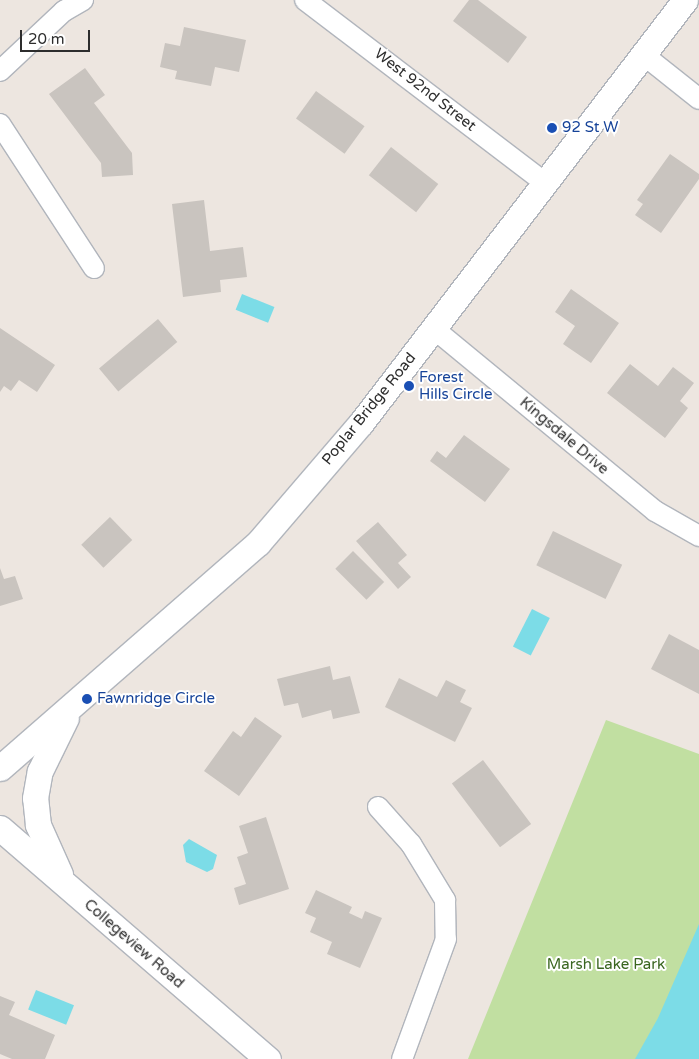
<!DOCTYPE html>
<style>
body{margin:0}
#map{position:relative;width:699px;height:1059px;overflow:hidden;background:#ede6e0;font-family:"Varela Round",sans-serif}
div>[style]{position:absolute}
.green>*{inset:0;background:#c1dfa1}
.water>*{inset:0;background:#7cdce7;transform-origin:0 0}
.building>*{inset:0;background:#c9c4bf;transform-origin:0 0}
.roads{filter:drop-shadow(1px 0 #b1b5bc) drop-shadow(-1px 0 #b1b5bc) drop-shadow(0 1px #b1b5bc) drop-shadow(0 -1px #b1b5bc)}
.minor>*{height:20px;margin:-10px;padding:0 10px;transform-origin:10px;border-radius:10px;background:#fff}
.tertiary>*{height:25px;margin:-12.5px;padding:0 12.5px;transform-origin:12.5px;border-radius:12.5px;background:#fff}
.dots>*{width:14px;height:14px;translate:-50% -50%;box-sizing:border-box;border:2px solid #fff;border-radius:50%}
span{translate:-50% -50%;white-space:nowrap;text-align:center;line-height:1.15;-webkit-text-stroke:4px #fff;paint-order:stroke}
.street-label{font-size:15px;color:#2d2d2d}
.transit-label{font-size:15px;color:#164399}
.left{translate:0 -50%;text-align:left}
.park-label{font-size:15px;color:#3a6620}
.scale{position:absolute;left:20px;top:30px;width:70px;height:22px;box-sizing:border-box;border:2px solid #2d2d2d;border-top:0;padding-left:6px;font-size:15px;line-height:18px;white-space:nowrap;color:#2d2d2d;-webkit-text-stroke:4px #fff;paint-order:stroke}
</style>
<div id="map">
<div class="green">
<div style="clip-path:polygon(606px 720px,699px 754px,699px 1059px,468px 1059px)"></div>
</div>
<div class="water">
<div style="left:242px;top:294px;width:35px;height:17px;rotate:22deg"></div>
<div style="left:532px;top:609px;width:20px;height:42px;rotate:27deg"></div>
<div style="clip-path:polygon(189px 839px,217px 855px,213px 869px,207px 872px,186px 862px,183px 845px)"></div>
<div style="clip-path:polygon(699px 924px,699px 1059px,635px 1059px,658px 1018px)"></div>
<div style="left:36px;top:990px;width:41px;height:21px;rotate:22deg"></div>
</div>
<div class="building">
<div style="clip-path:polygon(469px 0,478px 0,527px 37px,508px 63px,453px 21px)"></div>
<div style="clip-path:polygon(184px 27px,246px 40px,239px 72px,215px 67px,211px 86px,175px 79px,177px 71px,160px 67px,165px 43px,180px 46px)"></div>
<div style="clip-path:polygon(85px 68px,105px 95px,94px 103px,132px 153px,133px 175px,102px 177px,101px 163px,49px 94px)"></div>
<div style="left:316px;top:91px;width:60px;height:34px;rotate:36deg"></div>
<div style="left:391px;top:147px;width:60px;height:36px;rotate:38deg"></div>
<div style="clip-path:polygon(670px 154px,699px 174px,699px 179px,661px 233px,635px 215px,643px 204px,637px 200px)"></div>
<div style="clip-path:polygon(204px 200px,210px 251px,243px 247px,247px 277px,220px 280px,221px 292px,183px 297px,172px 204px)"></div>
<div style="clip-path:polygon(571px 289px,619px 323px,591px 363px,563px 344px,575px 326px,555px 312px)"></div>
<div style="left:158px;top:319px;width:30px;height:77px;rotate:50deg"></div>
<div style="clip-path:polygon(0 328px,55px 365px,37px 392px,19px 380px,11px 391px,4px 386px,0 392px)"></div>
<div style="clip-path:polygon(630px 364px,658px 386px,673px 367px,694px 383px,680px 401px,688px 408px,665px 438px,607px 393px)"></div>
<div style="clip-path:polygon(464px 435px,510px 469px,485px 502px,430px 461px,437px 451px,446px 458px)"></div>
<div style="left:110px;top:517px;width:32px;height:40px;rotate:46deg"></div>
<div style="clip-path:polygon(378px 522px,407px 555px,398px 563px,411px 577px,398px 589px,356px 541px)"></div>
<div style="left:553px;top:531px;width:77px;height:38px;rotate:26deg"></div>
<div style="left:353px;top:551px;width:44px;height:25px;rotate:45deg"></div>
<div style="clip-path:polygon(0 568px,4px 579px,15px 576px,23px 599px,0 606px)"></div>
<div style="clip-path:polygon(669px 634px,699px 650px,699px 694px,651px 669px)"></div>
<div style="clip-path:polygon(330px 666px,333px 680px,350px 676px,360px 713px,333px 719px,331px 710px,302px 718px,298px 703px,284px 706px,277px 679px)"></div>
<div style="clip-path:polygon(399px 678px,437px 697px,446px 680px,466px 690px,460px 702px,472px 708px,455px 742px,385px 707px)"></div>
<div style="clip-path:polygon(255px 717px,282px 736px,239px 796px,204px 771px,233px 731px,241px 737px)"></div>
<div style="left:483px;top:760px;width:80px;height:39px;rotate:53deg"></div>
<div style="clip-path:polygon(266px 817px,289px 889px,239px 905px,234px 888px,246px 884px,237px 857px,248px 853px,239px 826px)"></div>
<div style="clip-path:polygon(316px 890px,352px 907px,349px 913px,362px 919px,365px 911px,382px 918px,360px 968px,327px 954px,332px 942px,310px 932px,316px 918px,305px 913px)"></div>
<div style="clip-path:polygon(0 996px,15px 1002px,9px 1015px,55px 1035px,45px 1059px,12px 1059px,0 1054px)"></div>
</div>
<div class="roads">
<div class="minor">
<div style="left:305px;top:0;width:300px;rotate:37.3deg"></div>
<div style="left:645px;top:56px;width:69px;rotate:38.5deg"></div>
<div style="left:0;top:71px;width:88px;rotate:-43.2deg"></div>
<div style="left:64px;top:11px;width:22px;rotate:-30deg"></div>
<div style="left:0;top:124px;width:172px;rotate:56.9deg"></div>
<div style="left:433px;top:328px;width:288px;rotate:39.5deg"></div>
<div style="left:655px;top:511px;width:51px;rotate:29.6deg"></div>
<div style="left:378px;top:807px;width:50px;rotate:48.3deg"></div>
<div style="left:411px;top:844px;width:66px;rotate:58.7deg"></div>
<div style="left:445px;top:900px;width:39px;rotate:89deg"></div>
<div style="left:446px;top:939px;width:128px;rotate:110.1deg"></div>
</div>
<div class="tertiary">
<div style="left:0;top:768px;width:342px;rotate:-41.1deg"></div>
<div style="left:258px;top:543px;width:158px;rotate:-49.4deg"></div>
<div style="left:361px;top:423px;width:533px;rotate:-52.55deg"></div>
<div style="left:0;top:828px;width:354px;rotate:40.8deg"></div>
<div style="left:60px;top:874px;width:54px;rotate:-114.2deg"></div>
<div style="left:38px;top:825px;width:27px;rotate:-96deg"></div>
<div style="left:35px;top:798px;width:27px;rotate:-80deg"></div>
<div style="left:40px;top:771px;width:59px;rotate:-63.9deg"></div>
</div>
</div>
<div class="dots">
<div style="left:552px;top:128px;background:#1a4fb4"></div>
<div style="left:409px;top:386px;background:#1a4fb4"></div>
<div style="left:87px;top:699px;background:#1a4fb4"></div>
</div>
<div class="street-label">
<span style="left:425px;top:90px;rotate:38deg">West 92nd Street</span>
<span style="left:369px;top:409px;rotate:-51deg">Poplar Bridge Road</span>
<span style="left:564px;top:436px;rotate:40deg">Kingsdale Drive</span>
<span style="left:134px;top:944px;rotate:41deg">Collegeview Road</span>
</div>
<div class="transit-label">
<span class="left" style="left:562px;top:128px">92 St W</span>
<span class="left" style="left:419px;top:386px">Forest<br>Hills Circle</span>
<span class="left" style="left:97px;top:699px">Fawnridge Circle</span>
</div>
<div class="park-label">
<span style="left:606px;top:965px">Marsh Lake Park</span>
</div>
<div class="scale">20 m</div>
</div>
